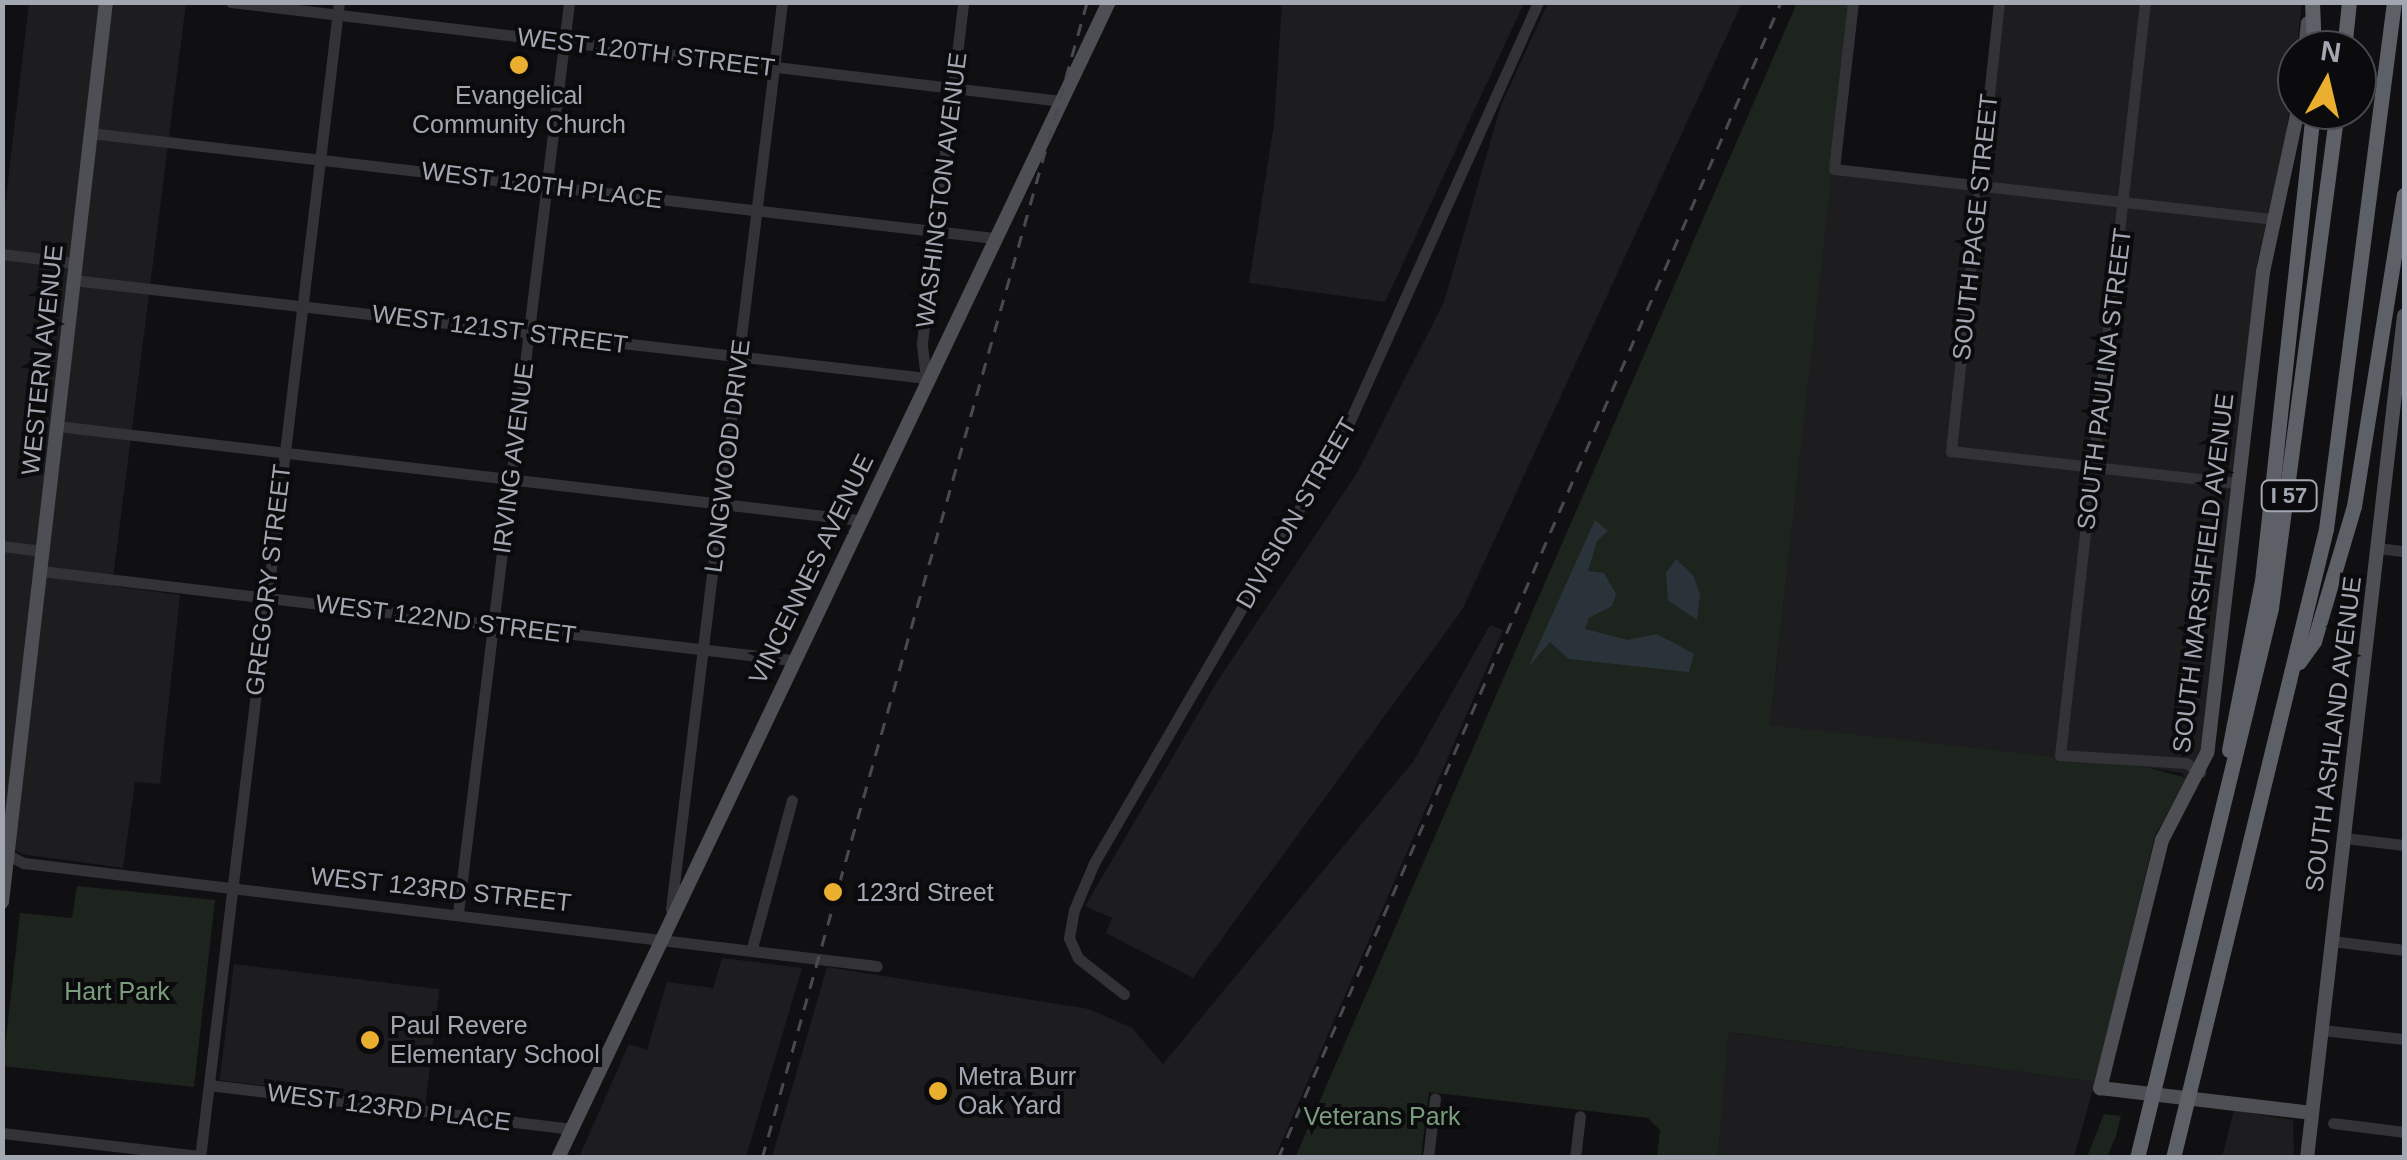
<!DOCTYPE html>
<style>
body{margin:0}
#map{position:relative;width:2407px;height:1160px;overflow:hidden;background:#101012;font-family:Arial,sans-serif}
div>[style]{position:absolute}
.built>*{inset:0;background:#1d1c1f;transform-origin:0 0}
.green>*{inset:0;background:#1d241e}
.water>*{inset:0;background:#2a333a}
.minor>*{height:11px;margin:-5.5px;padding:0 5.5px;transform-origin:5.5px;border-radius:5.5px;background:#323237}
.major>*{height:14px;margin:-7px;padding:0 7px;transform-origin:7px;border-radius:7px;background:#4e4f55}
.highway>*{height:15px;margin:-7.5px;padding:0 7.5px;transform-origin:7.5px;border-radius:7.5px;background:#5e6067}
.rail>*{height:2.5px;margin-top:-1.25px;transform-origin:0;background:repeating-linear-gradient(90deg,#494a50 0 12px,transparent 0 22px)}
.dots>*{width:28px;height:28px;translate:-50% -50%;box-sizing:border-box;border:5px solid #0b0b0d;border-radius:50%}
span{translate:-50% -50%;white-space:nowrap;text-align:center;line-height:1.15;-webkit-text-stroke:8px #0b0b0d;paint-order:stroke}
.shield-label span{padding:2px 8px;background:#0b0b0d;border:2px solid;border-radius:8px;-webkit-text-stroke-width:0}
.shield-label{font-size:22px;color:#a2a7b2;font-weight:700}
.street-label{font-size:25px;color:#a2a7b2}
.poi-label{font-size:25px;color:#a2a7b2}
.left{translate:0 -50%;text-align:left}
.park-label{font-size:25px;color:#799d7c}
.frame{position:absolute;inset:0;border:5px solid #a2a7b2;pointer-events:none}
.north{position:absolute;left:2277px;top:30px;width:100px;height:100px;box-sizing:border-box;background:#0b0b0d;border:2px solid #47494f;border-radius:50%;rotate:8deg;font-size:28px;font-weight:700;line-height:40px;text-align:center;color:#a2a7b2}
.north::after{content:'';display:block;margin:auto;width:35px;height:45px;background:#ebaf30;clip-path:polygon(50% 0,100% 100%,50% 72%,0 100%)}
</style>
<div id="map">
<div class="built">
<div style="clip-path:polygon(29px 3px,186px 3px,112px 586px,180px 595px,160px 784px,135px 782px,123px 868px,22px 854px,3px 843px,2px 232px)"></div>
<div style="clip-path:polygon(1282px 3px,1524px 3px,1385px 302px,1249px 283px,1274px 124px)"></div>
<div style="clip-path:polygon(1548px 3px,1742px 3px,1462px 610px,1193px 978px,1106px 933px,1112px 918px,1085px 906px,1218px 680px,1357px 473px,1401px 386px,1444px 302px,1501px 105px)"></div>
<div style="clip-path:polygon(2002px 3px,2302px 3px,2285px 147px,2258px 258px,2202px 748px,2187px 782px,2182px 773px,2146px 767px,1770px 726px,1832px 170px,1982px 187px)"></div>
<div style="clip-path:polygon(1490px 625px,1503px 630px,1275px 1157px,772px 1157px,827px 967px,1089px 1009px,1132px 1028px,1163px 1064px,1413px 762px)"></div>
<div style="clip-path:polygon(722px 958px,802px 968px,746px 1157px,579px 1157px,629px 1044px,647px 1050px,667px 982px,713px 988px)"></div>
<div style="left:234px;top:964px;width:207px;height:117px;rotate:7deg"></div>
<div style="clip-path:polygon(1727px 1032px,2095px 1082px,2074px 1157px,1718px 1158px)"></div>
<div style="clip-path:polygon(2234px 1110px,2293px 1120px,2294px 1157px,2222px 1158px)"></div>
</div>
<div class="green">
<div style="clip-path:polygon(1797px 3px,1851px 3px,1770px 725px,2146px 767px,2187px 778px,2155px 836px,2095px 1082px,1728px 1032px,1718px 1157px,1657px 1157px,1660px 1130px,1648px 1118px,1429px 1092px,1421px 1157px,1295px 1158px)"></div>
<div style="clip-path:polygon(77px 886px,215px 900px,194px 1087px,3px 1066px,20px 913px,72px 918px)"></div>
<div style="clip-path:polygon(2104px 1114px,2121px 1116px,2116px 1136px,2107px 1157px,2087px 1157px)"></div>
</div>
<div class="water">
<div style="clip-path:polygon(1595px 520px,1608px 531px,1597px 541px,1588px 571px,1604px 573px,1616px 594px,1612px 606px,1589px 618px,1585px 629px,1628px 640px,1657px 634px,1694px 654px,1689px 672px,1569px 659px,1550px 642px,1529px 666px)"></div>
<div style="clip-path:polygon(1676px 559px,1693px 575px,1700px 594px,1697px 620px,1668px 600px,1666px 573px)"></div>
</div>
<div class="minor">
<div style="left:231px;top:2px;width:836px;rotate:6.8deg"></div>
<div style="left:1853px;top:2px;width:168px;rotate:96.5deg"></div>
<div style="left:1834px;top:169px;width:443px;rotate:6.5deg"></div>
<div style="left:1999px;top:2px;width:452px;rotate:96.1deg"></div>
<div style="left:1951px;top:451px;width:289px;rotate:6.4deg"></div>
<div style="left:2145px;top:2px;width:758px;rotate:96.44deg"></div>
<div style="left:2060px;top:755px;width:126px;rotate:3.6deg"></div>
<div style="left:2186px;top:763px;width:17px;rotate:33deg"></div>
<div style="left:90px;top:133px;width:910px;rotate:6.63deg"></div>
<div style="left:2px;top:254px;width:74px;rotate:7deg"></div>
<div style="left:73px;top:280px;width:859px;rotate:6.55deg"></div>
<div style="left:926px;top:378px;width:35px;rotate:-97deg"></div>
<div style="left:922px;top:343px;width:343px;rotate:-83.1deg"></div>
<div style="left:57px;top:426px;width:806px;rotate:6.69deg"></div>
<div style="left:2px;top:546px;width:41px;rotate:7deg"></div>
<div style="left:2378px;top:548px;width:26px;rotate:7deg"></div>
<div style="left:41px;top:571px;width:756px;rotate:6.76deg"></div>
<div style="left:2345px;top:838px;width:59px;rotate:6.8deg"></div>
<div style="left:2px;top:852px;width:25px;rotate:27deg"></div>
<div style="left:24px;top:863px;width:859px;rotate:6.89deg"></div>
<div style="left:671px;top:909px;width:914px;rotate:-83.02deg"></div>
<div style="left:458px;top:913px;width:918px;rotate:-83.05deg"></div>
<div style="left:2332px;top:941px;width:73px;rotate:7.1deg"></div>
<div style="left:752px;top:948px;width:153px;rotate:-74.9deg"></div>
<div style="left:1124px;top:994px;width:58px;rotate:-142deg"></div>
<div style="left:1078px;top:958px;width:22px;rotate:-114deg"></div>
<div style="left:1069px;top:938px;width:28px;rotate:-80deg"></div>
<div style="left:1074px;top:910px;width:51px;rotate:-66.9deg"></div>
<div style="left:1094px;top:863px;width:506px;rotate:-59.89deg"></div>
<div style="left:1348px;top:425px;width:464px;rotate:-65.8deg"></div>
<div style="left:2322px;top:1030px;width:82px;rotate:6.3deg"></div>
<div style="left:209px;top:1085px;width:364px;rotate:6.9deg"></div>
<div style="left:2333px;top:1123px;width:72px;rotate:7.2deg"></div>
<div style="left:2px;top:1133px;width:199px;rotate:6.6deg"></div>
<div style="left:200px;top:1158px;width:1164px;rotate:-83.14deg"></div>
<div style="left:1428px;top:1158px;width:60px;rotate:-83.3deg"></div>
<div style="left:1575px;top:1158px;width:42px;rotate:-83.2deg"></div>
</div>
<div class="major">
<div style="left:2305px;top:50px;width:27px;rotate:-84deg"></div>
<div style="left:2298px;top:110px;width:166px;rotate:102.2deg"></div>
<div style="left:2263px;top:272px;width:484px;rotate:96.6deg"></div>
<div style="left:2207px;top:753px;width:98px;rotate:117.3deg"></div>
<div style="left:2162px;top:840px;width:256px;rotate:104deg"></div>
<div style="left:2100px;top:1088px;width:213px;rotate:6.7deg"></div>
<div style="left:2px;top:902px;width:906px;rotate:-83.41deg"></div>
<div style="left:558px;top:1158px;width:1281px;rotate:-64.52deg"></div>
<div style="left:2307px;top:1158px;width:848px;rotate:-83.43deg"></div>
</div>
<div class="highway">
<div style="left:2312px;top:2px;width:48px;rotate:87.6deg"></div>
<div style="left:2344px;top:50px;width:48px;rotate:-84.1deg"></div>
<div style="left:2299px;top:662px;width:26px;rotate:-54deg"></div>
<div style="left:2314px;top:641px;width:141px;rotate:-73.5deg"></div>
<div style="left:2354px;top:506px;width:315px;rotate:-80.9deg"></div>
<div style="left:2229px;top:750px;width:172px;rotate:-79deg"></div>
<div style="left:2262px;top:581px;width:474px;rotate:-83.8deg"></div>
<div style="left:2137px;top:1158px;width:566px;rotate:-76.31deg"></div>
<div style="left:2271px;top:608px;width:502px;rotate:-82.45deg"></div>
<div style="left:2173px;top:1158px;width:647px;rotate:-76.33deg"></div>
<div style="left:2326px;top:529px;width:531px;rotate:-82.65deg"></div>
</div>
<div class="rail">
<div style="left:762px;top:1158px;width:1201px;rotate:-74.3deg"></div>
<div style="left:1278px;top:1158px;width:1261px;rotate:-66.49deg"></div>
</div>
<div class="dots">
<div style="left:519px;top:65px;background:#ebaf30"></div>
<div style="left:833px;top:892px;background:#ebaf30"></div>
<div style="left:370px;top:1040px;background:#ebaf30"></div>
<div style="left:938px;top:1091px;background:#ebaf30"></div>
</div>
<div class="shield-label">
<span style="left:2289px;top:496px">I 57</span>
</div>
<div class="street-label">
<span style="left:646px;top:52px;rotate:7deg">WEST 120TH STREET</span>
<span style="left:542px;top:185px;rotate:7deg">WEST 120TH PLACE</span>
<span style="left:941px;top:190px;rotate:-83deg">WASHINGTON AVENUE</span>
<span style="left:1975px;top:227px;rotate:-84deg">SOUTH PAGE STREET</span>
<span style="left:500px;top:329px;rotate:7deg">WEST 121ST STREET</span>
<span style="left:42px;top:360px;rotate:-84deg">WESTERN AVENUE</span>
<span style="left:2104px;top:379px;rotate:-83deg">SOUTH PAULINA STREET</span>
<span style="left:727px;top:456px;rotate:-83deg">LONGWOOD DRIVE</span>
<span style="left:513px;top:458px;rotate:-83deg">IRVING AVENUE</span>
<span style="left:1296px;top:513px;rotate:-60deg">DIVISION STREET</span>
<span style="left:811px;top:569px;rotate:-64deg">VINCENNES AVENUE</span>
<span style="left:2203px;top:573px;rotate:-83deg">SOUTH MARSHFIELD AVENUE</span>
<span style="left:268px;top:580px;rotate:-83deg">GREGORY STREET</span>
<span style="left:446px;top:619px;rotate:7deg">WEST 122ND STREET</span>
<span style="left:2333px;top:734px;rotate:-83deg">SOUTH ASHLAND AVENUE</span>
<span style="left:441px;top:889px;rotate:6deg">WEST 123RD STREET</span>
<span style="left:389px;top:1107px;rotate:7deg">WEST 123RD PLACE</span>
</div>
<div class="poi-label">
<span style="left:519px;top:110px">Evangelical<br>Community Church</span>
<span class="left" style="left:856px;top:892px">123rd Street</span>
<span class="left" style="left:390px;top:1040px">Paul Revere<br>Elementary School</span>
<span class="left" style="left:958px;top:1091px">Metra Burr<br>Oak Yard</span>
</div>
<div class="park-label">
<span style="left:117px;top:991px">Hart Park</span>
<span style="left:1382px;top:1116px">Veterans Park</span>
</div>
<div class="frame"></div>
<div class="north">N</div>
</div>
